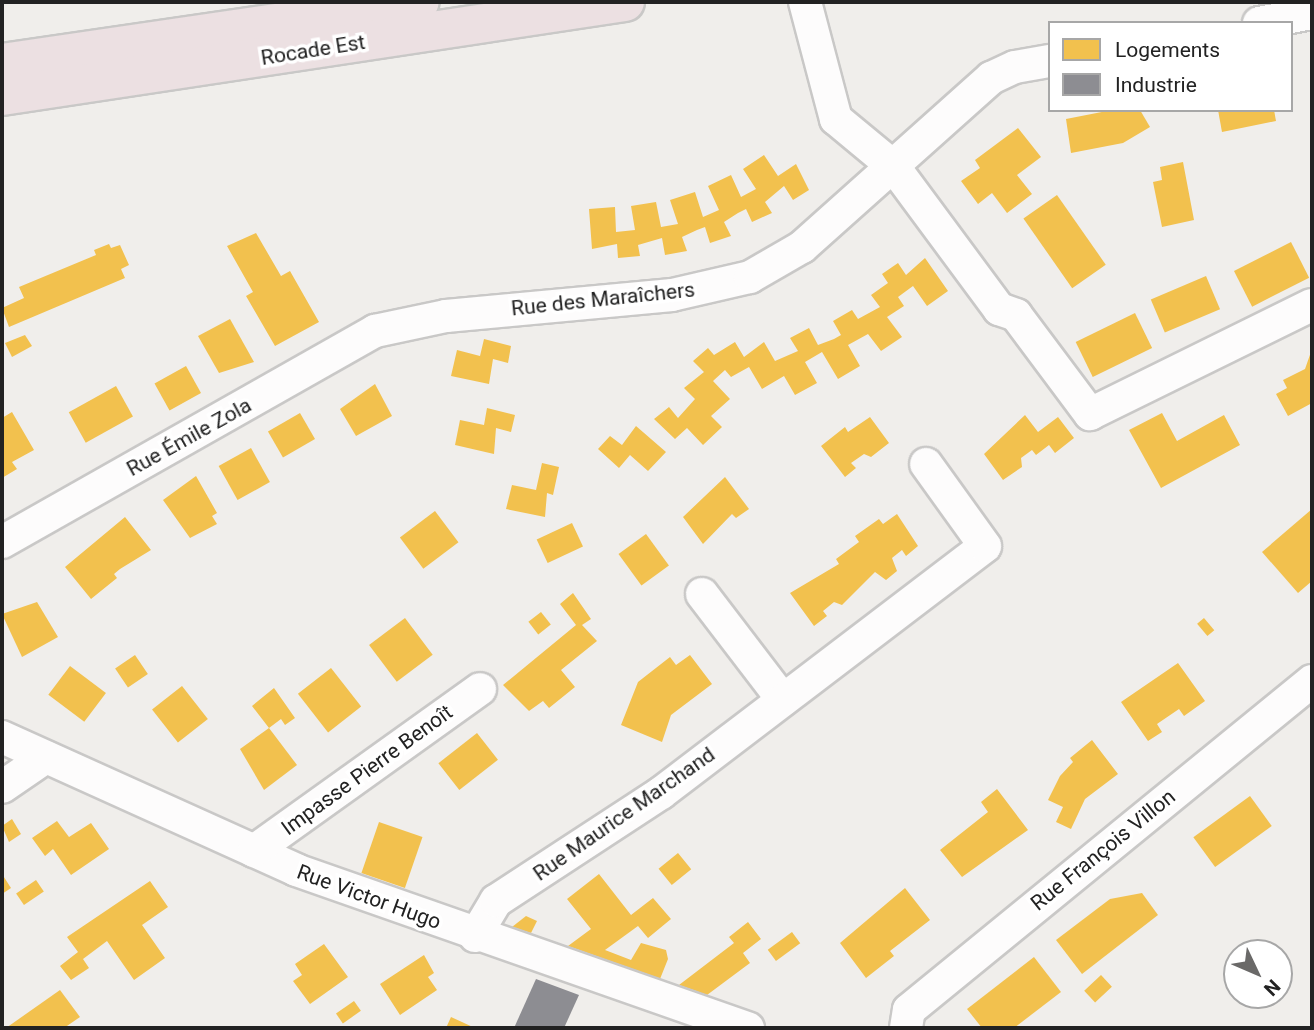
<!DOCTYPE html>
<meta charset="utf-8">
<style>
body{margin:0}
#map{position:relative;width:1314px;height:1030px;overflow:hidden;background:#f0eeeb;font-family:Roboto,sans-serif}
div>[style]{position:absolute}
.homes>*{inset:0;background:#f2c14e;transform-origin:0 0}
.industry>*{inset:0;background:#8d8d92}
.roads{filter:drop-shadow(2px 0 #c9c8c7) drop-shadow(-2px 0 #c9c8c7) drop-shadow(0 2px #c9c8c7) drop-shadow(0 -2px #c9c8c7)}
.minor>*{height:32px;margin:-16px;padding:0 16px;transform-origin:16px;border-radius:16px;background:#fdfcfc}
.highway>*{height:38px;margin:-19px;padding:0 19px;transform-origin:19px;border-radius:19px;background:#ece0e2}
span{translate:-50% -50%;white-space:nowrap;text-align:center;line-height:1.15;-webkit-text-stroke:7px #fff;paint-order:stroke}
.street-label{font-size:21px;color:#222}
.frame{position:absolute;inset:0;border:4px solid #222;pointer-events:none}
.legend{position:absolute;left:1048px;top:21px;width:245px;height:91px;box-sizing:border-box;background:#fff;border:2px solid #a7a7a7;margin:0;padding:9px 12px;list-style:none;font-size:21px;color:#222}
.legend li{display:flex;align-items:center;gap:14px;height:35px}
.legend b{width:35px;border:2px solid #a7a7a7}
.north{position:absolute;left:1223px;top:939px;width:70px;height:70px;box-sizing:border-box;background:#fff;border:2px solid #a7a7a7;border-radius:50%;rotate:134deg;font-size:19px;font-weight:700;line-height:28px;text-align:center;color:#222}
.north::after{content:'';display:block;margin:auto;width:24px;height:32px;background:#6a6968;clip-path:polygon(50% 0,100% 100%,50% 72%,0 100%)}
</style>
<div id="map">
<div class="homes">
<div style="clip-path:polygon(1112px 110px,1140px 110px,1150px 127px,1123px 143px,1071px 153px,1066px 119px)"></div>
<div style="clip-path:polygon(1218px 110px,1274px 110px,1276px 121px,1222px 132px)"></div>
<div style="clip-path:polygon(1018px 128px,1041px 157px,1017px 175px,1032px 194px,1007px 213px,992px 193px,978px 204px,961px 181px,980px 168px,975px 160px)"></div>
<div style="clip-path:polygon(764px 155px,778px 176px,796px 164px,809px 190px,793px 200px,784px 186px,765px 202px,772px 213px,752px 222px,746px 209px,738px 213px,724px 222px,731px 236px,710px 243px,705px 227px,697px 230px,682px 237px,687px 251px,665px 255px,662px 238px,638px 245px,640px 256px,618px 258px,617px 244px,592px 249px,589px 209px,615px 207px,616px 232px,635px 230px,631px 206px,656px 202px,661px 227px,678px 224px,670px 200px,695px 192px,703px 217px,719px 210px,708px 186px,731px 175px,741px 197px,756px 189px,743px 169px)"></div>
<div style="clip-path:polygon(1183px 162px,1194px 220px,1162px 227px,1153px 182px,1162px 180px,1160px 167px)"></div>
<div style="left:1057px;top:195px;width:85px;height:41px;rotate:55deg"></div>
<div style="clip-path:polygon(256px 233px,281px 276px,290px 271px,319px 322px,275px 346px,246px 296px,253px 292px,227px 246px)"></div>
<div style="left:1291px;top:242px;width:40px;height:64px;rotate:63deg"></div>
<div style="clip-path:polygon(109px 244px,111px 248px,120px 245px,129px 265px,121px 269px,125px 278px,9px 327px,2px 308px,24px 298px,19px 287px,96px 255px,94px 250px)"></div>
<div style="clip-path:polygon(925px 258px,948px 291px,927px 306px,913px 286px,898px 297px,904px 306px,887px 317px,902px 337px,881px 351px,868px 334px,848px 345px,860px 366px,838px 379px,822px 352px,805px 362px,817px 383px,795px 395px,784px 376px,762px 389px,749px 367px,731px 377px,725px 370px,713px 381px,730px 399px,711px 416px,722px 427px,703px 445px,687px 428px,675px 439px,654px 419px,669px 407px,678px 418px,695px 399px,684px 388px,704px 372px,693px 361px,708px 348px,714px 355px,735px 342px,744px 357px,764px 342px,775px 361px,798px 351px,790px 338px,809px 328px,818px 345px,834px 339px,841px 335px,833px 321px,852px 310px,858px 319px,880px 307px,871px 295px,888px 283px,882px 274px,898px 263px,906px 275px)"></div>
<div style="left:1206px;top:276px;width:36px;height:60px;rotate:67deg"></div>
<div style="left:1135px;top:313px;width:39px;height:66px;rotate:64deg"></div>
<div style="clip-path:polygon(230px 319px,254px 362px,219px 373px,198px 336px)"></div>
<div style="clip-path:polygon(25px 335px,32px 346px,12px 357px,5px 343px)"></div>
<div style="clip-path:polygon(484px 339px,511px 346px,508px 363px,493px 359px,489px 384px,451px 376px,457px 350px,480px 356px)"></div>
<div style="clip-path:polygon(1312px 349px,1312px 403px,1288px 416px,1276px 394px,1287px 388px,1283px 380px,1305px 369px)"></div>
<div style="left:186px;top:366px;width:31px;height:36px;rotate:61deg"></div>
<div style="clip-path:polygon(375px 384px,392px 416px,356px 436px,340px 409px)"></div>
<div style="left:116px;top:386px;width:35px;height:54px;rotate:61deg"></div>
<div style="clip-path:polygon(487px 408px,515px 415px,511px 432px,496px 428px,494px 454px,455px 445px,460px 420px,484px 425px)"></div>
<div style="clip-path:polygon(12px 412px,34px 450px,12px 462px,17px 469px,2px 478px,2px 418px)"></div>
<div style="left:300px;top:413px;width:30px;height:37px;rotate:60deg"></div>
<div style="clip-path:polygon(1162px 413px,1177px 441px,1224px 415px,1240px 445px,1161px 488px,1129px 430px)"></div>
<div style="clip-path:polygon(1025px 415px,1038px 432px,1058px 417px,1074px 438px,1055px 453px,1049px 445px,1036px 455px,1032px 450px,1021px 458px,1022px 467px,1003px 480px,984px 454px)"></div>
<div style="clip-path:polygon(870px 417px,889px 443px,871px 457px,864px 454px,851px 463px,856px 468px,845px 477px,821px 446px,845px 427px,848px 432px)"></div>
<div style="clip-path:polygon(636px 426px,666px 452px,648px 471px,630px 455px,619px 468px,598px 449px,610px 436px,622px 445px)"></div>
<div style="left:251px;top:448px;width:39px;height:37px;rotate:61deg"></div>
<div style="clip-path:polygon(542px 463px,559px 467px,553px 495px,547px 493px,545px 517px,506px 509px,512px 485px,536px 490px)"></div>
<div style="clip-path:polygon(196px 476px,217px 513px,212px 516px,217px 524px,190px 538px,163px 500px)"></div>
<div style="clip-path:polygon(725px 477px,749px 509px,736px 518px,732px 514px,703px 544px,683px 517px)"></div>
<div style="clip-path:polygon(1312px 509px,1312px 581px,1298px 593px,1262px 552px)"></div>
<div style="left:435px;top:511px;width:39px;height:44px;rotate:53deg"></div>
<div style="clip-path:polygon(897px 514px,918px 546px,906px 556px,902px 550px,892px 558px,897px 571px,886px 580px,875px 572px,842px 605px,834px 602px,823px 611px,827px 616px,814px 626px,790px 593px,839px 564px,836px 559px,859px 542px,855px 536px,879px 519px,883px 524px)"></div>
<div style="clip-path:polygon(125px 517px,151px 550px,120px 569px,114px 574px,117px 578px,91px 599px,65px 567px)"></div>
<div style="left:572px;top:523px;width:26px;height:39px;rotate:65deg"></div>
<div style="left:646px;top:534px;width:39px;height:34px;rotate:54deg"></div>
<div style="clip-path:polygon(573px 593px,591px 619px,582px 625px,597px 641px,561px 670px,575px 687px,549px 708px,543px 701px,529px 711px,503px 685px,576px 625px,560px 604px)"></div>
<div style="clip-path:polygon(37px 602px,58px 637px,22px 657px,2px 614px)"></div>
<div style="left:541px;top:612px;width:16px;height:16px;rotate:52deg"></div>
<div style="left:405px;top:618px;width:46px;height:45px;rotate:53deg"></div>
<div style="left:1204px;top:618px;width:16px;height:9px;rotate:50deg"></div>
<div style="left:135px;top:655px;width:23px;height:24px;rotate:56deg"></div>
<div style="clip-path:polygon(690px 655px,712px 684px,671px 715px,662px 742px,621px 725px,638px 682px,670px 657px,676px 665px)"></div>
<div style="clip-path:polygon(1178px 663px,1205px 701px,1184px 716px,1179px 709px,1157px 724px,1162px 732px,1148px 741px,1121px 702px)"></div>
<div style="left:70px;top:666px;width:45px;height:36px;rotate:37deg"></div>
<div style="left:331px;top:668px;width:49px;height:42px;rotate:52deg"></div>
<div style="left:182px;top:686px;width:42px;height:38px;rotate:52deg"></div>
<div style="clip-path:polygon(274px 688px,295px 718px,285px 725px,281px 719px,269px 728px,252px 706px)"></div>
<div style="clip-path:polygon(269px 728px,297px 765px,264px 790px,240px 749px)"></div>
<div style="left:477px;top:733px;width:34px;height:49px;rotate:52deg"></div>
<div style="clip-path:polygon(1092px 740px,1118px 774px,1085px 799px,1071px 829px,1056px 822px,1063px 807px,1048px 800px,1060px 776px,1073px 762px,1070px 758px)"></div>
<div style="clip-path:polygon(997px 789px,1028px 830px,962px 877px,940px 850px,988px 812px,981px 802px)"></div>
<div style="left:1250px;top:796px;width:37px;height:70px;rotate:54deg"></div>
<div style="clip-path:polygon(12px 819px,21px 834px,9px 842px,2px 826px)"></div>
<div style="clip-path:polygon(57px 821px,69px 837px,91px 823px,109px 849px,71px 875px,53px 849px,45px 856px,32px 838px)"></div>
<div style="left:379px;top:822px;width:46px;height:54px;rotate:19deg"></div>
<div style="left:678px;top:853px;width:21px;height:25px;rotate:51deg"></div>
<div style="clip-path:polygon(2px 874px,11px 888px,2px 894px)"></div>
<div style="clip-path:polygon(599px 874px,631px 915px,653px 898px,671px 919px,648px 938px,638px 926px,605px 950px,631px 960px,641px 943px,666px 950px,668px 959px,660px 979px,568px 946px,591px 929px,567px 899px)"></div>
<div style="left:36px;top:880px;width:14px;height:24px;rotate:56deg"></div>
<div style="clip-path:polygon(150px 881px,168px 907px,142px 925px,165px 958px,134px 980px,107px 941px,83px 959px,89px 968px,71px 980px,60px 966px,78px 952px,67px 937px)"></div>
<div style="clip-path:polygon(905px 888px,930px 920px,890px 951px,894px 956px,866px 978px,840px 943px)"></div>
<div style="clip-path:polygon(1142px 893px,1158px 915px,1082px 974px,1056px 940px,1110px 899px)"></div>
<div style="clip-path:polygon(526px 916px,537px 921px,531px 933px,512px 927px)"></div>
<div style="clip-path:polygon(748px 922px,761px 939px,743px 953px,750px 963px,707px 995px,679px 985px,734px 943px,729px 937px)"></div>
<div style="left:792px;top:932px;width:14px;height:30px;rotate:54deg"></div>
<div style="clip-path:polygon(324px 944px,348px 977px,310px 1004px,293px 981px,302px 975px,295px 964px)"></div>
<div style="clip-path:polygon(424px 955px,434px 973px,428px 977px,437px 990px,400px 1015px,380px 984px)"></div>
<div style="clip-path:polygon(1034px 957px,1061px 992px,1014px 1028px,982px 1028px,967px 1009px)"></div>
<div style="left:1101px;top:975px;width:16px;height:23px;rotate:47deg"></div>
<div style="clip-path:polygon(60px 990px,80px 1017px,64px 1028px,6px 1028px)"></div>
<div style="left:354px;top:1001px;width:12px;height:22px;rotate:55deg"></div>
<div style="clip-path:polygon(451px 1017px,475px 1028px,446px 1028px)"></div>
</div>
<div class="industry">
<div style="clip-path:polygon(536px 979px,579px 995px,564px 1028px,514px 1028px)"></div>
</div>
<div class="roads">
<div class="minor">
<div style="left:805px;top:2px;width:121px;rotate:75.2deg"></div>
<div style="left:836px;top:119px;width:75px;rotate:39.6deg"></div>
<div style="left:894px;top:167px;width:177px;rotate:53.5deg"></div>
<div style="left:999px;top:309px;width:18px;rotate:19deg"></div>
<div style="left:1016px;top:315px;width:124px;rotate:53.2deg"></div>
<div style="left:1090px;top:414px;width:247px;rotate:-26.2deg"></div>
<div style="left:1259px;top:23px;width:54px;rotate:-10.7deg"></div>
<div style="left:2px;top:542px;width:429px;rotate:-29.5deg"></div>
<div style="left:375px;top:331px;width:73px;rotate:-11.9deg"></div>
<div style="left:446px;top:316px;width:227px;rotate:-5.3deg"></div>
<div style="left:672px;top:295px;width:80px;rotate:-13deg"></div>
<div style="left:750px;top:277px;width:60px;rotate:-30deg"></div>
<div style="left:802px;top:247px;width:254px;rotate:-41.8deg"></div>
<div style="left:991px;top:78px;width:26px;rotate:-25deg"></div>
<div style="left:1015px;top:67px;width:36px;rotate:-10deg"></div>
<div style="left:702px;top:594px;width:133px;rotate:52.6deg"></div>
<div style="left:2px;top:737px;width:323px;rotate:24.3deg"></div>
<div style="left:296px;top:870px;width:479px;rotate:19.3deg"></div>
<div style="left:2px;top:787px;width:53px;rotate:-34.3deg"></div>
<div style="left:254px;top:851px;width:278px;rotate:-35.6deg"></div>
<div style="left:475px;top:936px;width:41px;rotate:-59deg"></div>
<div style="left:496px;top:901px;width:197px;rotate:-33.2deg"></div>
<div style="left:661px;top:793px;width:407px;rotate:-37.3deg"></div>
<div style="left:985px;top:546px;width:101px;rotate:-125.7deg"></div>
<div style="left:906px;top:1028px;width:18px;rotate:-81deg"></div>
<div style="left:909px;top:1010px;width:520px;rotate:-39.23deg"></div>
</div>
<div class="highway">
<div style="left:2px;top:63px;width:422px;rotate:-8.3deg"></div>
<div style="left:2px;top:96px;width:630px;rotate:-8.58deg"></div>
</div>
</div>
<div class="street-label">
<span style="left:313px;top:50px;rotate:-9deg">Rocade Est</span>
<span style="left:603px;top:299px;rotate:-6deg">Rue des Maraîchers</span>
<span style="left:189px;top:437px;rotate:-29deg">Rue Émile Zola</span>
<span style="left:367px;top:770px;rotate:-36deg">Impasse Pierre Benoît</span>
<span style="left:624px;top:814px;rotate:-35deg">Rue Maurice Marchand</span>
<span style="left:1103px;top:850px;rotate:-39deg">Rue François Villon</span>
<span style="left:369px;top:897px;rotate:20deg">Rue Victor Hugo</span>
</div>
<div class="frame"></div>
<ul class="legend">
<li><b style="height:19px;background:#f2c14e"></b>Logements</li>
<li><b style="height:19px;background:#8d8d92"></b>Industrie</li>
</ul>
<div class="north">N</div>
</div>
